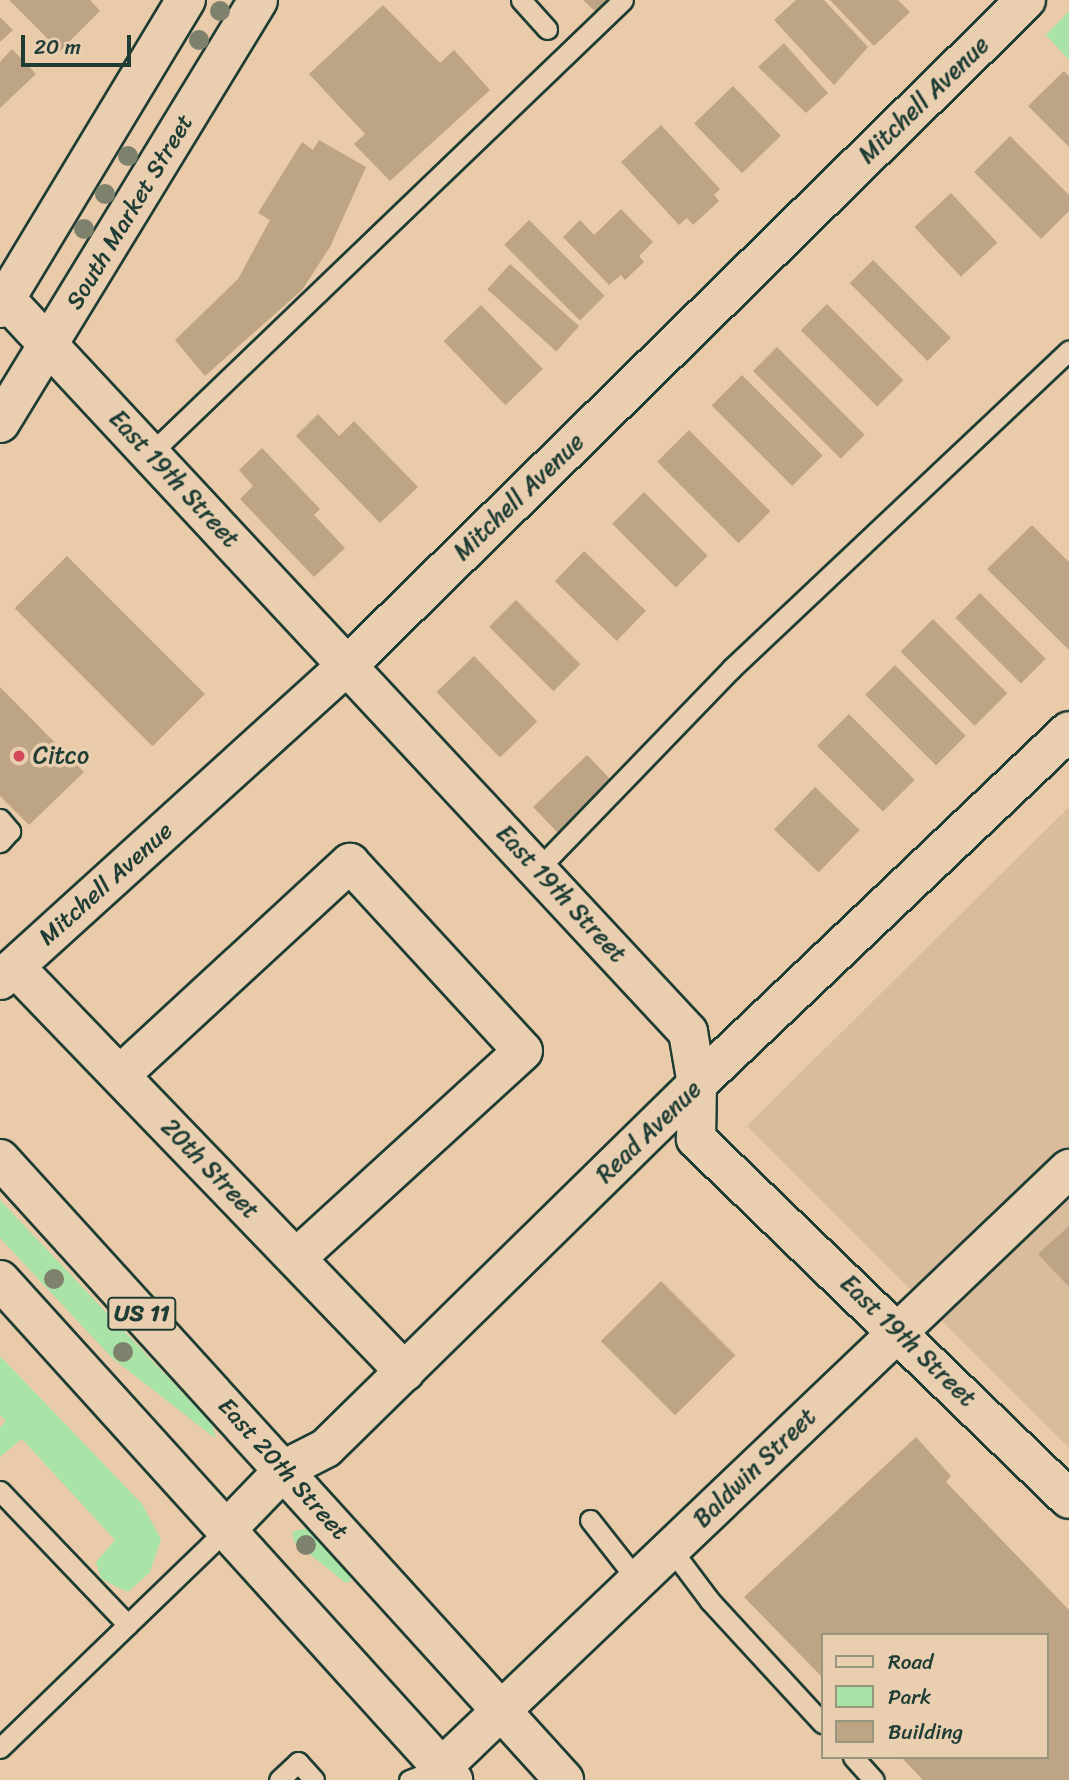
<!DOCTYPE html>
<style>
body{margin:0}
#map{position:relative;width:1069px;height:1780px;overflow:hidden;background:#e9cba9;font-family:Sriracha,sans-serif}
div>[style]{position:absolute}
.built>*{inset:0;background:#d8bc9c}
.green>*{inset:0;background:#a9e3a7}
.building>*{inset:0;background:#bda484;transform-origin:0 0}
.roads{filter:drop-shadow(2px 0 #1f3d34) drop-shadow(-2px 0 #1f3d34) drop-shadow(0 2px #1f3d34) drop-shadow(0 -2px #1f3d34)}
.service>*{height:19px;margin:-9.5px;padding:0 9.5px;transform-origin:9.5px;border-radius:9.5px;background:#e9cfb0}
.minor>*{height:38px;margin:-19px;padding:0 19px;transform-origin:19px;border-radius:19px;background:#e9cfb0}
.secondary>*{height:38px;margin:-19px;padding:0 19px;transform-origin:19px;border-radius:19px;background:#e9cfb0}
.primary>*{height:38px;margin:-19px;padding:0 19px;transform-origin:19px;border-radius:19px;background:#e9cfb0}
.trees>*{width:20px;height:20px;margin:-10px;border-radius:50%;background:#7e816c}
.dots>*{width:19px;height:19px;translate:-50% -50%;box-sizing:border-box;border:4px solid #e9cfb0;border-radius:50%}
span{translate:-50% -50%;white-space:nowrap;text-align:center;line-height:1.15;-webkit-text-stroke:7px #e9cfb0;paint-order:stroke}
.shield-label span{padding:2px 5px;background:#e9cfb0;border:2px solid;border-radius:5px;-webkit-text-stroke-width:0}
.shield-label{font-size:23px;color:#1f3d34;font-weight:700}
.street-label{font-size:24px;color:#1f3d34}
.poi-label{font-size:24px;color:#1f3d34}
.left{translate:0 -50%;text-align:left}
.legend{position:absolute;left:821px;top:1633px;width:228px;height:126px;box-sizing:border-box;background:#e9cfb0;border:2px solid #98957e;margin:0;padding:9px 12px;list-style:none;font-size:21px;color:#1f3d34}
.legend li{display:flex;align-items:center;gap:14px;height:35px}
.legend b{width:35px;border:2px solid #98957e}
.scale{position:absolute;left:21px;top:35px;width:110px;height:32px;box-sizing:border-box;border:4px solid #1f3d34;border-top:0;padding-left:9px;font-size:21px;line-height:24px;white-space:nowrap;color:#1f3d34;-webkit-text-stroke:5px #e9cfb0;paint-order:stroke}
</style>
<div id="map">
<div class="built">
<div style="clip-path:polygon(1069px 807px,1069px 1448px,747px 1126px)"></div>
</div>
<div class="green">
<div style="clip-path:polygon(1069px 11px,1069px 60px,1046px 35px)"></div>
<div style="clip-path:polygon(0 1200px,212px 1424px,216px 1439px,112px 1358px,0 1238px)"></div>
<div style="clip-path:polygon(0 1356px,142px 1504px,161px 1539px,150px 1572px,128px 1592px,101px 1579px,96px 1562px,115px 1540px,22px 1439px,0 1457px,0 1427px,6px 1421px,0 1415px)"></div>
<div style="clip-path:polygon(307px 1528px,349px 1573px,351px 1581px,346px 1583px,294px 1542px,292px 1532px)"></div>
</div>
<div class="building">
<div style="clip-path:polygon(9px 0,90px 0,100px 11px,60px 51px)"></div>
<div style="clip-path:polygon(583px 0,610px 0,597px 13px)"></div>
<div style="clip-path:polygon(796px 0,824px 0,868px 47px,834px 85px,774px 20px)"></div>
<div style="clip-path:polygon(830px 0,898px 0,910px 12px,874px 46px)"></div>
<div style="clip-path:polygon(383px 5px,440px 63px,454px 50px,490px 90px,390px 181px,354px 144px,365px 134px,309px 74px)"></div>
<div style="clip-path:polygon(0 17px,13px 30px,0 42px)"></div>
<div style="clip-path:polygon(784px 43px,828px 93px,806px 113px,758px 67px)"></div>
<div style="clip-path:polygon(12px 49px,36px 74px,0 108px,0 62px)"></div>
<div style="clip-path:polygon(1064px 71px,1069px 76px,1069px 147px,1028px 106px)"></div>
<div style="left:733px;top:86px;width:69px;height:54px;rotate:46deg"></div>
<div style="clip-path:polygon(661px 125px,720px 189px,714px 195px,719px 201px,693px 225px,687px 218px,679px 225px,621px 162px)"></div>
<div style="clip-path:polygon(1010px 136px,1069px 195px,1069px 211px,1041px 239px,974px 172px)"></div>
<div style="clip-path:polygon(319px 140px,366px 167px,330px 247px,302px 290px,205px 376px,175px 340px,238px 279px,270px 220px,258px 213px,302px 142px,313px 150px)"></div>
<div style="left:951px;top:193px;width:68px;height:50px;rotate:47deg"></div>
<div style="clip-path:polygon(621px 209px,653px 242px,639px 256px,644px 262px,625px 280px,621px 275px,609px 285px,563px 237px,580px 220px,594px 235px)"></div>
<div style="left:529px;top:220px;width:107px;height:35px;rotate:45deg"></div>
<div style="left:873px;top:260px;width:110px;height:33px;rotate:45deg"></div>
<div style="left:510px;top:264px;width:93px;height:34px;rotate:42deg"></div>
<div style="left:827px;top:304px;width:108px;height:37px;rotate:45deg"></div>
<div style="left:481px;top:305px;width:89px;height:52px;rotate:46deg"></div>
<div style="left:777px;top:347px;width:124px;height:34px;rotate:45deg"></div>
<div style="left:742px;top:375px;width:114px;height:43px;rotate:45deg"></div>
<div style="clip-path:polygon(318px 414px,339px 436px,354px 421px,418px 487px,380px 523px,296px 436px)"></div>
<div style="left:689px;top:430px;width:115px;height:45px;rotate:45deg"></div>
<div style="clip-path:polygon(262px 448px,320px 509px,314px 515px,345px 548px,314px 577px,240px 499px,253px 486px,239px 470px)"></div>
<div style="left:644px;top:492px;width:90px;height:45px;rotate:45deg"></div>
<div style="clip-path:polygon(1032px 525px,1069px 562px,1069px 650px,987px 569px)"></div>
<div style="left:584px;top:551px;width:86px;height:42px;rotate:44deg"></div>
<div style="left:67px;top:556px;width:195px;height:74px;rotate:45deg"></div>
<div style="left:980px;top:593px;width:93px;height:35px;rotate:45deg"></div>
<div style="left:516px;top:600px;width:91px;height:38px;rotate:45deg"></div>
<div style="left:933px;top:619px;width:105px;height:46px;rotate:45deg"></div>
<div style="left:474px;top:656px;width:91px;height:52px;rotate:46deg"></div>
<div style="left:895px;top:665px;width:100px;height:42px;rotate:45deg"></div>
<div style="clip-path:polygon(0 687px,84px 772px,29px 825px,0 796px)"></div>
<div style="left:849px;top:714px;width:93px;height:45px;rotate:45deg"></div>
<div style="left:587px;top:755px;width:42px;height:75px;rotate:46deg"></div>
<div style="left:815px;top:787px;width:62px;height:59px;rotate:44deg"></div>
<div style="clip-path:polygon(1069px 1226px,1069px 1287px,1038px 1254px)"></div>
<div style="left:661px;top:1281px;width:105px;height:85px;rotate:45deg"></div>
<div style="clip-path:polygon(916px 1437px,951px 1476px,946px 1482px,1069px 1610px,1069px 1780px,923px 1780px,901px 1757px,1046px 1757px,1046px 1635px,822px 1635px,822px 1677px,744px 1597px)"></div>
</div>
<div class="roads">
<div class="service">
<div style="left:521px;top:0;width:39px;rotate:48deg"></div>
<div style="left:151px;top:453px;width:654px;rotate:-43.82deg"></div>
<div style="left:0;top:819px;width:16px;rotate:50deg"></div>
<div style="left:10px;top:831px;width:15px;rotate:132deg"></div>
<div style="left:538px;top:869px;width:279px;rotate:-46deg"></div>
<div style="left:732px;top:668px;width:463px;rotate:-43.3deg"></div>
<div style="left:0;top:1491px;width:185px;rotate:46.3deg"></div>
<div style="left:590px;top:1520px;width:78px;rotate:51.8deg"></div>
<div style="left:671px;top:1549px;width:65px;rotate:53.1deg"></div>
<div style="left:710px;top:1601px;width:166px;rotate:47.4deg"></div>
<div style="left:0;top:1748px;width:315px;rotate:-44deg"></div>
<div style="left:853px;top:1757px;width:31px;rotate:48deg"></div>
<div style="left:279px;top:1780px;width:26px;rotate:-43deg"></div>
<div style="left:298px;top:1762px;width:24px;rotate:48deg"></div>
<div style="left:409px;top:1780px;width:34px;rotate:-21deg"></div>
</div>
<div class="minor">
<div style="left:0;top:293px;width:1010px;rotate:47.05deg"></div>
<div style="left:688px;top:1032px;width:53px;rotate:80.2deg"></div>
<div style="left:697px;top:1084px;width:55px;rotate:91deg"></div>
<div style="left:696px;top:1139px;width:518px;rotate:43.98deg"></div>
<div style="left:15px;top:967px;width:562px;rotate:46.08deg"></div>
<div style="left:0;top:980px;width:471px;rotate:-42.2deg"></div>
<div style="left:349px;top:664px;width:948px;rotate:-44.44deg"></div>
<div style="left:120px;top:1075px;width:313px;rotate:-42.7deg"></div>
<div style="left:350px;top:863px;width:255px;rotate:47.4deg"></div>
<div style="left:523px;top:1051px;width:307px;rotate:137.6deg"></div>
<div style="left:227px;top:1529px;width:83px;rotate:-46deg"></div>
<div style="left:285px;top:1469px;width:46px;rotate:-27.1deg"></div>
<div style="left:326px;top:1448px;width:514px;rotate:-44.45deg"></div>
<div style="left:693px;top:1088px;width:518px;rotate:-43.52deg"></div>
<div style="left:441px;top:1768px;width:868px;rotate:-43.65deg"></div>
</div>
<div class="secondary">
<div style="left:0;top:308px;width:360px;rotate:-58.9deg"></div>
<div style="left:0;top:423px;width:495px;rotate:-58.6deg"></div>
</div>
<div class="primary">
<div style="left:0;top:1159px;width:839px;rotate:47.75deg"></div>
<div style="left:0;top:1280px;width:675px;rotate:47.82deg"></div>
</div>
</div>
<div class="trees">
<div style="left:220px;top:11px"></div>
<div style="left:199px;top:40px"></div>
<div style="left:128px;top:156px"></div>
<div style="left:105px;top:194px"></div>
<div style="left:84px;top:229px"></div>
<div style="left:54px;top:1279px"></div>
<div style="left:123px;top:1352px"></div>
<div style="left:306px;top:1545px"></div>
</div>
<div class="dots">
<div style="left:19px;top:756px;background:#d1495b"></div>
</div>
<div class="shield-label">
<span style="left:142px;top:1314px">US 11</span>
</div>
<div class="street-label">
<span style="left:924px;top:100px;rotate:-44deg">Mitchell Avenue</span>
<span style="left:130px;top:212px;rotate:-59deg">South Market Street</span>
<span style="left:174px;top:479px;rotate:47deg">East 19th Street</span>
<span style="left:519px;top:497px;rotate:-44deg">Mitchell Avenue</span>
<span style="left:106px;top:884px;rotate:-42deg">Mitchell Avenue</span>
<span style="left:561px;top:894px;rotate:47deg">East 19th Street</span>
<span style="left:649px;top:1132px;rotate:-44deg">Read Avenue</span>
<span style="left:210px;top:1169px;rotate:46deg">20th Street</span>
<span style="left:908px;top:1341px;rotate:44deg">East 19th Street</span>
<span style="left:755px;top:1468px;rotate:-44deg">Baldwin Street</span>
<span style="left:283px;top:1469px;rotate:48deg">East 20th Street</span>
</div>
<div class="poi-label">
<span class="left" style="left:33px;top:756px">Citco</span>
</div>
<ul class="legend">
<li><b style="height:9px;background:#e9cfb0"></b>Road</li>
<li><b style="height:19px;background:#a9e3a7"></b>Park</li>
<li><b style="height:19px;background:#bda484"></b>Building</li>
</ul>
<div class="scale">20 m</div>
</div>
